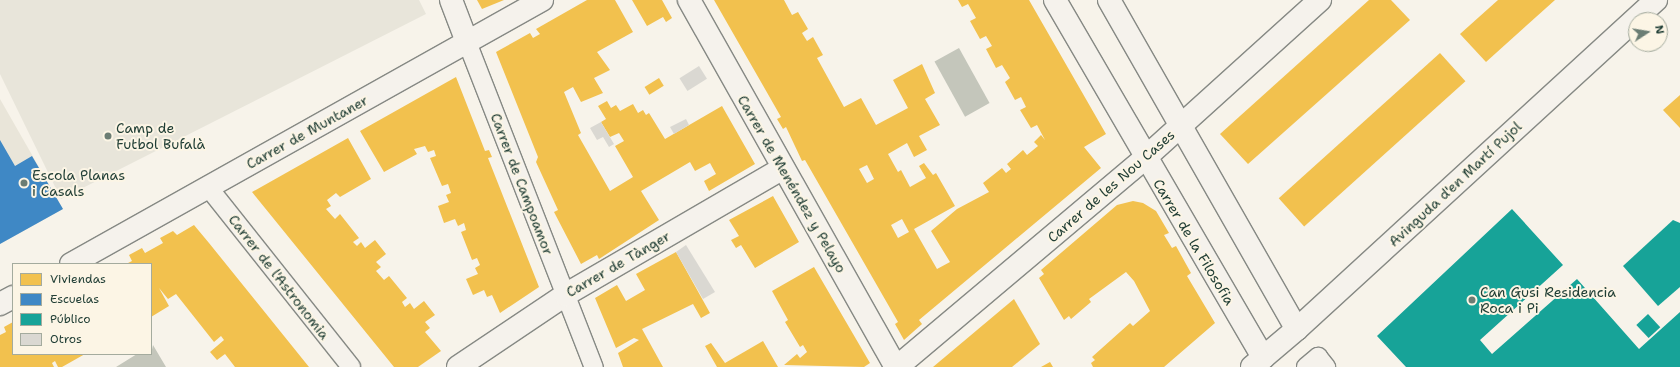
<!DOCTYPE html>
<meta charset="utf-8">
<style>
body{margin:0}
#map{position:relative;width:1680px;height:367px;overflow:hidden;background:#f7f3ea;font-family:"Shantell Sans",sans-serif}
div>[style]{position:absolute}
.built>*{inset:0;background:#e9e5d9}
.green>*{inset:0;background:#e8e5da}
.water>*{inset:0;background:#c4c6bb;transform-origin:0 0}
.homes>*{inset:0;background:#f2c14e;transform-origin:0 0}
.schools>*{inset:0;background:#3f88c5}
.public>*{inset:0;background:#17a398;transform-origin:0 0}
.building>*{inset:0;background:#dad8d2;transform-origin:0 0}
.roads{filter:drop-shadow(1px 0 #868984) drop-shadow(-1px 0 #868984) drop-shadow(0 1px #868984) drop-shadow(0 -1px #868984)}
.pedestrian>*{height:18px;margin:-9px;padding:0 9px;transform-origin:9px;border-radius:9px;background:#f5f2ec}
.minor>*{height:22px;margin:-11px;padding:0 11px;transform-origin:11px;border-radius:11px;background:#f5f2ec}
.dots>*{width:11px;height:11px;translate:-50% -50%;box-sizing:border-box;border:2px solid #fcf5e5;border-radius:50%}
span{translate:-50% -50%;white-space:nowrap;text-align:center;line-height:1.15;-webkit-text-stroke:4px #fcf5e5;paint-order:stroke}
.poi-label{font-size:14px;color:#1f3d34}
.left{translate:0 -50%;text-align:left}
.street-label{font-size:14px;color:#1f3d34}
.legend{position:absolute;left:12px;top:263px;width:140px;height:92px;box-sizing:border-box;background:#fcf5e5;border:1px solid #a4ab9e;margin:0;padding:5px 7px;list-style:none;font-size:12px;color:#1f3d34}
.legend li{display:flex;align-items:center;gap:8px;height:20px}
.legend b{width:20px;border:1px solid #a4ab9e}
.north{position:absolute;left:1628px;top:12px;width:40px;height:40px;box-sizing:border-box;background:#fcf5e5;border:1px solid #a4ab9e;border-radius:50%;rotate:78deg;font-size:11px;font-weight:700;line-height:16px;text-align:center;color:#1f3d34}
.north::after{content:'';display:block;margin:auto;width:14px;height:18px;background:#6b7d74;clip-path:polygon(50% 0,100% 100%,50% 72%,0 100%)}
</style>
<div id="map">
<div class="built">
<div style="clip-path:polygon(0 99px,63px 209px,0 244px)"></div>
</div>
<div class="green">
<div style="clip-path:polygon(0 0,419px 0,426px 14px,61px 199px,0 74px)"></div>
</div>
<div class="water">
<div style="left:959px;top:48px;width:63px;height:28px;rotate:61deg"></div>
<div style="clip-path:polygon(153px 345px,166px 367px,116px 367px,137px 354px,151px 354px)"></div>
</div>
<div class="homes">
<div style="clip-path:polygon(477px 0,504px 0,482px 9px)"></div>
<div style="clip-path:polygon(587px 0,615px 0,633px 32px,597px 52px,610px 70px,594px 78px,603px 93px,581px 102px,573px 87px,564px 92px,581px 133px,578px 135px,610px 191px,633px 177px,615px 146px,624px 141px,619px 133px,610px 137px,601px 122px,606px 119px,598px 106px,607px 101px,611px 108px,616px 105px,620px 111px,633px 104px,638px 113px,643px 110px,646px 115px,649px 113px,665px 139px,722px 106px,755px 164px,709px 191px,704px 181px,716px 174px,710px 163px,695px 171px,690px 162px,641px 191px,659px 220px,599px 259px,597px 255px,581px 264px,554px 212px,558px 210px,536px 162px,538px 157px,496px 52px,530px 33px,533px 38px,540px 34px,536px 29px)"></div>
<div style="clip-path:polygon(632px 0,662px 0,672px 18px,666px 22px,663px 17px,647px 26px)"></div>
<div style="clip-path:polygon(evenodd,714px 0,784px 0,792px 15px,798px 12px,808px 29px,802px 33px,807px 41px,813px 37px,823px 55px,817px 58px,844px 107px,861px 98px,876px 125px,908px 108px,893px 80px,922px 64px,935px 93px,925px 99px,940px 125px,919px 136px,927px 150px,914px 157px,907px 143px,888px 154px,898px 172px,901px 170px,910px 187px,926px 178px,919px 166px,924px 163px,933px 175px,936px 173px,955px 206px,914px 229px,937px 269px,950px 262px,931px 231px,957px 209px,989px 192px,983px 183px,1002px 168px,1006px 173px,1011px 169px,1007px 164px,1023px 150px,1027px 155px,1038px 146px,1034px 142px,1041px 135px,1045px 140px,1037px 125px,1031px 128px,1020px 110px,1026px 107px,1021px 97px,1015px 100px,1005px 82px,1010px 78px,1002px 65px,996px 68px,986px 49px,992px 46px,986px 36px,980px 39px,970px 21px,976px 18px,968px 4px,962px 7px,958px 0,1029px 0,1106px 134px,1084px 147px,1101px 168px,919px 320px,922px 324px,904px 340px,895px 324px,898px 322px,805px 160px,802px 161px,786px 127px,783px 129px,777px 119px,781px 117px,714px 0,867px 165px,874px 179px,867px 183px,859px 169px,867px 165px,714px 0,902px 219px,909px 232px,898px 238px,891px 225px,902px 219px)"></div>
<div style="clip-path:polygon(1369px 0,1391px 0,1410px 20px,1248px 164px,1220px 134px)"></div>
<div style="clip-path:polygon(1498px 0,1555px 0,1486px 62px,1460px 34px)"></div>
<div style="left:1440px;top:53px;width:38px;height:217px;rotate:48deg"></div>
<div style="clip-path:polygon(456px 77px,485px 151px,489px 150px,492px 157px,488px 158px,539px 287px,500px 313px,492px 295px,487px 297px,484px 290px,473px 295px,466px 279px,478px 274px,475px 268px,480px 265px,477px 258px,472px 260px,461px 232px,466px 230px,464px 223px,458px 226px,455px 219px,444px 223px,438px 206px,449px 202px,446px 195px,451px 193px,448px 184px,442px 186px,430px 158px,436px 156px,434px 150px,428px 152px,425px 146px,414px 149px,417px 154px,384px 172px,360px 131px)"></div>
<div style="left:659px;top:78px;width:9px;height:17px;rotate:58deg"></div>
<div style="clip-path:polygon(1680px 95px,1680px 128px,1663px 110px)"></div>
<div style="clip-path:polygon(348px 138px,371px 179px,340px 197px,336px 193px,327px 200px,331px 206px,326px 209px,335px 219px,340px 214px,359px 238px,353px 242px,357px 246px,361px 242px,365px 248px,375px 240px,386px 254px,376px 262px,381px 267px,376px 271px,384px 280px,389px 276px,407px 298px,402px 302px,405px 307px,410px 303px,414px 309px,424px 301px,435px 315px,425px 322px,430px 328px,425px 332px,441px 351px,418px 367px,394px 367px,252px 192px)"></div>
<div style="clip-path:polygon(773px 196px,799px 242px,755px 268px,741px 245px,736px 248px,731px 240px,739px 236px,729px 220px)"></div>
<div style="clip-path:polygon(1133px 201px,1143px 203px,1156px 211px,1169px 233px,1164px 235px,1172px 248px,1176px 246px,1191px 273px,1187px 276px,1215px 323px,1164px 367px,1093px 367px,1091px 363px,1095px 360px,1092px 357px,1130px 323px,1133px 326px,1150px 311px,1134px 281px,1126px 272px,1089px 299px,1091px 302px,1071px 319px,1069px 316px,1064px 320px,1039px 278px,1044px 274px,1041px 270px,1117px 205px)"></div>
<div style="clip-path:polygon(194px 225px,209px 243px,309px 367px,235px 367px,225px 354px,217px 360px,210px 352px,224px 340px,221px 336px,214px 342px,176px 294px,168px 299px,159px 288px,169px 306px,151px 317px,151px 264px,126px 264px,132px 261px,129px 255px,142px 248px,145px 253px,163px 243px,160px 238px,173px 231px,177px 235px)"></div>
<div style="clip-path:polygon(676px 252px,710px 313px,701px 318px,693px 304px,642px 329px,663px 367px,623px 367px,618px 353px,639px 340px,634px 338px,616px 348px,595px 298px,617px 285px,626px 301px,645px 290px,636px 274px)"></div>
<div style="clip-path:polygon(814px 267px,870px 363px,864px 367px,784px 365px,797px 354px,800px 358px,807px 352px,803px 345px,800px 347px,785px 322px,788px 320px,772px 291px)"></div>
<div style="clip-path:polygon(1014px 299px,1040px 344px,1012px 367px,933px 367px)"></div>
<div style="clip-path:polygon(13px 322px,13px 354px,85px 354px,62px 367px,58px 367px,55px 361px,52px 363px,54px 367px,0 367px,0 335px,6px 332px,4px 327px)"></div>
<div style="clip-path:polygon(763px 341px,778px 367px,717px 367px,705px 346px,711px 343px,725px 363px)"></div>
<div style="clip-path:polygon(1050px 362px,1053px 367px,1041px 367px)"></div>
</div>
<div class="schools">
<div style="clip-path:polygon(0 140px,15px 166px,32px 156px,63px 209px,0 244px)"></div>
</div>
<div class="public">
<div style="clip-path:polygon(1512px 209px,1563px 265px,1480px 340px,1492px 354px,1577px 279px,1639px 349px,1680px 312px,1680px 367px,1406px 367px,1377px 336px)"></div>
<div style="clip-path:polygon(1673px 220px,1680px 223px,1680px 287px,1658px 306px,1623px 266px)"></div>
<div style="left:1648px;top:314px;width:18px;height:16px;rotate:47deg"></div>
</div>
<div class="building">
<div style="left:699px;top:66px;width:15px;height:23px;rotate:58deg"></div>
<div style="clip-path:polygon(686px 119px,689px 125px,674px 134px,670px 127px)"></div>
<div style="clip-path:polygon(601px 122px,614px 144px,609px 147px,603px 137px,597px 140px,590px 128px)"></div>
<div style="clip-path:polygon(686px 245px,715px 292px,703px 299px,676px 252px)"></div>
</div>
<div class="roads">
<div class="pedestrian">
<div style="left:467px;top:42px;width:349px;rotate:68.7deg"></div>
<div style="left:208px;top:187px;width:230px;rotate:51.5deg"></div>
<div style="left:1306px;top:367px;width:16px;rotate:-40deg"></div>
<div style="left:1318px;top:357px;width:13px;rotate:51deg"></div>
</div>
<div class="minor">
<div style="left:451px;top:0;width:45px;rotate:69.1deg"></div>
<div style="left:689px;top:0;width:421px;rotate:60.6deg"></div>
<div style="left:1055px;top:0;width:414px;rotate:59.8deg"></div>
<div style="left:1109px;top:0;width:379px;rotate:60.3deg"></div>
<div style="left:71px;top:264px;width:540px;rotate:-29.27deg"></div>
<div style="left:0;top:304px;width:15px;rotate:-28deg"></div>
<div style="left:458px;top:367px;width:129px;rotate:-33.9deg"></div>
<div style="left:565px;top:295px;width:252px;rotate:-30.2deg"></div>
<div style="left:897px;top:367px;width:324px;rotate:-40.1deg"></div>
<div style="left:1145px;top:158px;width:236px;rotate:-42.1deg"></div>
<div style="left:1252px;top:367px;width:59px;rotate:-40.2deg"></div>
<div style="left:1297px;top:329px;width:487px;rotate:-42.5deg"></div>
</div>
</div>
<div class="dots">
<div style="left:108px;top:136px;background:#6b7d74"></div>
<div style="left:24px;top:183px;background:#6b7d74"></div>
<div style="left:1472px;top:300px;background:#6b7d74"></div>
</div>
<div class="poi-label">
<span class="left" style="left:116px;top:136px">Camp de<br>Futbol Bufalà</span>
<span class="left" style="left:32px;top:183px">Escola Planas<br>i Casals</span>
<span class="left" style="left:1480px;top:300px">Can Gusi Residencia<br>Roca i Pi</span>
</div>
<div class="street-label">
<span style="left:307px;top:132px;rotate:-29deg">Carrer de Muntaner</span>
<span style="left:522px;top:184px;rotate:69deg">Carrer de Campoamor</span>
<span style="left:792px;top:184px;rotate:60deg">Carrer de Menéndez y Pelayo</span>
<span style="left:1455px;top:184px;rotate:-43deg">Avinguda d'en Martí Pujol</span>
<span style="left:1111px;top:186px;rotate:-41deg">Carrer de les Nou Cases</span>
<span style="left:1194px;top:242px;rotate:59deg">Carrer de la Filosofia</span>
<span style="left:618px;top:264px;rotate:-30deg">Carrer de Tànger</span>
<span style="left:279px;top:277px;rotate:52deg">Carrer de l'Astronomia</span>
</div>
<ul class="legend">
<li><b style="height:11px;background:#f2c14e"></b>Viviendas</li>
<li><b style="height:11px;background:#3f88c5"></b>Escuelas</li>
<li><b style="height:11px;background:#17a398"></b>Público</li>
<li><b style="height:11px;background:#dad8d2"></b>Otros</li>
</ul>
<div class="north">N</div>
</div>
